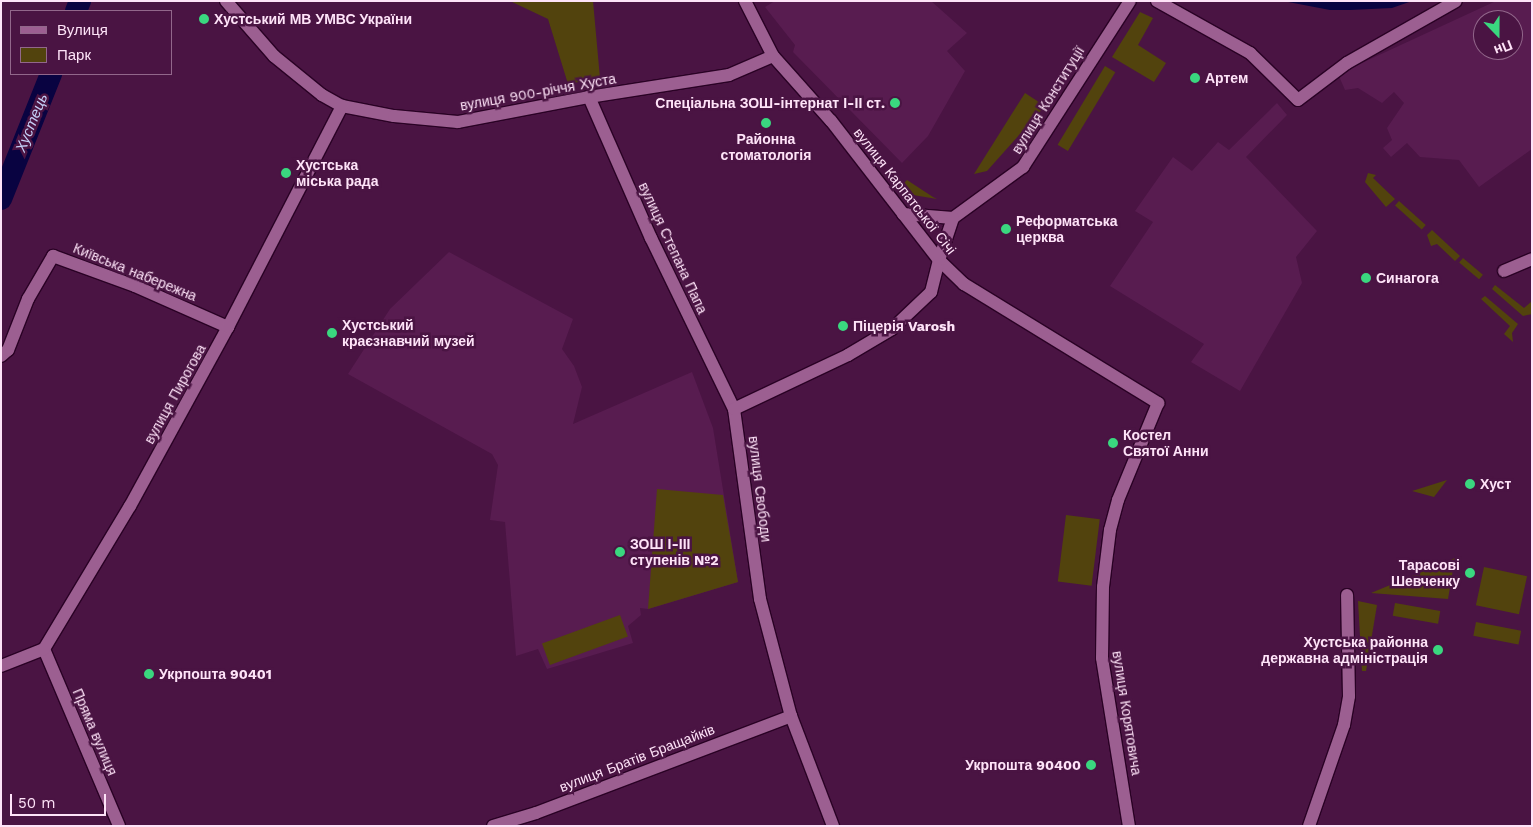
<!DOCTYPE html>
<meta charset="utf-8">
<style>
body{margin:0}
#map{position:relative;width:1533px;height:827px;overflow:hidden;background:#4a1443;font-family:"Work Sans",sans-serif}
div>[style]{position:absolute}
.built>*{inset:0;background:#581c50}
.green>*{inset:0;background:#52430d;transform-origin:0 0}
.water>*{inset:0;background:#090341}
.river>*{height:22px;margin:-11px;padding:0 11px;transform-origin:11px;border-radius:11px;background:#090341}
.roads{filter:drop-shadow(1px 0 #2a0225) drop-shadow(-1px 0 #2a0225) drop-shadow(0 1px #2a0225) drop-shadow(0 -1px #2a0225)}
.street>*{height:12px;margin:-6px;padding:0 6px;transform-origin:6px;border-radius:6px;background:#9c5f91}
.secondary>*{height:12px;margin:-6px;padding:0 6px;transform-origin:6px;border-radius:6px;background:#9c5f91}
.dots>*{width:14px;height:14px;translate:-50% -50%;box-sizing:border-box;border:2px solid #4a1443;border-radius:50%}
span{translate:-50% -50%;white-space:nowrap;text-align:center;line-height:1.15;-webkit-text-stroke:5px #4a1443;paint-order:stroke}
.poi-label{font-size:14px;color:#fee3f8;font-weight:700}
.left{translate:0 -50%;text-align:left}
.right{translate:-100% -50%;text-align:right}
.street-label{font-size:14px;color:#fee3f8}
.water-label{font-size:15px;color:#c4cff6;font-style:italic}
.frame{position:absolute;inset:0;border:2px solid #fee3f8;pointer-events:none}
.legend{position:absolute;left:10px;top:10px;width:162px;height:65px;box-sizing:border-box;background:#4a1443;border:1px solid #92678b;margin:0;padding:6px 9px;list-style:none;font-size:15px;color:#fee3f8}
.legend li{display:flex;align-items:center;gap:10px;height:25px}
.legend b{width:25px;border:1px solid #92678b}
.north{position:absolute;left:1473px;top:10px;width:50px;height:50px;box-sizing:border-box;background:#4a1443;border:1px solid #92678b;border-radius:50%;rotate:158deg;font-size:14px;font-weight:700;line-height:20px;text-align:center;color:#fee3f8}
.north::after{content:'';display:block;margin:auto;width:18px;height:22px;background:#3ad77f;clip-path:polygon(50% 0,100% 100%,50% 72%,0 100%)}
.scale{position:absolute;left:10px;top:794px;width:96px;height:22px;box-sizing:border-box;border:2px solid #fee3f8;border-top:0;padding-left:6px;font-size:15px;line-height:18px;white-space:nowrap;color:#fee3f8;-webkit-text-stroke:4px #4a1443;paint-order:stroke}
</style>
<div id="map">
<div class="built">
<div style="clip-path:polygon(775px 1px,931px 1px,967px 33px,947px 51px,965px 71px,928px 136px,902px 163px,793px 52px,795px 45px,765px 7px)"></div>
<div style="clip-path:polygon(evenodd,1496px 1px,1532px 1px,1532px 149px,1479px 187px,1459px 160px,1420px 157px,1407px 143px,1391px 157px,1383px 148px,1392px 140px,1387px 128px,1404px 103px,1394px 92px,1382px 103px,1358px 88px,1345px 90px,1338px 74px,1496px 1px,1483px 20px,1513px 20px,1513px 50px,1483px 50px,1483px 20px)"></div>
<div style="clip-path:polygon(1277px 103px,1287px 115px,1246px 157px,1317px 231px,1296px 257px,1302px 283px,1240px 391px,1191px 362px,1204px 344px,1110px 286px,1153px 222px,1135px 211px,1173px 157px,1192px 171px,1218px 142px,1229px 150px)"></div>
<div style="clip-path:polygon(449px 252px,573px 319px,562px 349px,574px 366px,582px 387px,573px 424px,692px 372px,713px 428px,738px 582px,648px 609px,640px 608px,641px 615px,628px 626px,633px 643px,547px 669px,538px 649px,516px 656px,505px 522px,490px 520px,498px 465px,492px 454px,348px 374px,390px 309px)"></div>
</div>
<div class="green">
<div style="clip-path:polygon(510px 1px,593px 1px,600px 78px,568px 84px,548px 19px)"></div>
<div style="clip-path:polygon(1140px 12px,1153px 18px,1138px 45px,1166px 63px,1154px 82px,1112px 57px)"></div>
<div style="left:1105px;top:66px;width:12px;height:92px;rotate:31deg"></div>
<div style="clip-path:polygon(1025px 93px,1045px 106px,987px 171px,974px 174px)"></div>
<div style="clip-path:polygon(1368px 173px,1376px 175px,1373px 178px,1395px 199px,1386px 207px,1365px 182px)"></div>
<div style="clip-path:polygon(907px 180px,933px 197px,937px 199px,913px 195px,902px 185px)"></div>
<div style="left:1399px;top:201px;width:36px;height:6px;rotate:42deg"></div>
<div style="clip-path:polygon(1432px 230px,1460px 256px,1455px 261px,1437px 244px,1431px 246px,1427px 235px)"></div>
<div style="left:1463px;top:258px;width:26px;height:6px;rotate:40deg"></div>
<div style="clip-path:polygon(1495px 285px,1524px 308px,1531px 302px,1532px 314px,1523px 316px,1492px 289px)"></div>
<div style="clip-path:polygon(1485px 296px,1518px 324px,1512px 333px,1513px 342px,1504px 334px,1510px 326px,1481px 299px)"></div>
<div style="clip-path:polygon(1447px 480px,1434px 497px,1412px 491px)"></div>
<div style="clip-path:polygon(657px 489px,723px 495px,738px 582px,648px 609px)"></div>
<div style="left:1066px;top:515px;width:34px;height:67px;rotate:7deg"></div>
<div style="clip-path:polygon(1455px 558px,1448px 599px,1371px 593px)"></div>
<div style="left:1484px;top:567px;width:44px;height:39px;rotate:12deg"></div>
<div style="clip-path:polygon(1358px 601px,1377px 605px,1366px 671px,1362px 671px)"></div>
<div style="left:1395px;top:603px;width:46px;height:13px;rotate:10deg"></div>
<div style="left:620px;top:615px;width:23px;height:83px;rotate:70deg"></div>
<div style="left:1476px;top:622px;width:46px;height:14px;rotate:11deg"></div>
</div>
<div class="water">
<div style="clip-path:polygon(1283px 1px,1412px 1px,1392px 8px,1350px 10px,1330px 10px)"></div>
</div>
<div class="river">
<div style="left:76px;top:11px;width:11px;rotate:-68deg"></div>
<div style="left:1px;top:199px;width:135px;rotate:-68.2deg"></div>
</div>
<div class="roads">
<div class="street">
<div style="left:226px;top:1px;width:73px;rotate:48.9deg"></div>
<div style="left:274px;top:56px;width:62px;rotate:39.1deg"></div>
<div style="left:322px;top:95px;width:23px;rotate:29deg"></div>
<div style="left:342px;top:106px;width:53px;rotate:10.9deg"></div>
<div style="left:394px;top:116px;width:64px;rotate:5.4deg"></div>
<div style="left:458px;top:122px;width:133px;rotate:-10.8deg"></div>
<div style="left:1157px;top:1px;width:107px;rotate:29.2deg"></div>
<div style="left:1250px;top:53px;width:67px;rotate:44.4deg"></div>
<div style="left:1298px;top:100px;width:61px;rotate:-37.1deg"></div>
<div style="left:1347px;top:63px;width:125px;rotate:-29.6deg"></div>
<div style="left:903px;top:214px;width:50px;rotate:4.6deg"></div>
<div style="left:953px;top:218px;width:87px;rotate:-36.1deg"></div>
<div style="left:1023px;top:167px;width:197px;rotate:-57.2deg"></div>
<div style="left:953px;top:218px;width:44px;rotate:108.4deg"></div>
<div style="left:939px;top:260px;width:35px;rotate:44deg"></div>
<div style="left:964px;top:284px;width:228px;rotate:31.5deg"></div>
<div style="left:1158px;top:403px;width:105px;rotate:112.4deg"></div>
<div style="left:1118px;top:500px;width:31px;rotate:105deg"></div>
<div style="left:1110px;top:530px;width:57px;rotate:97deg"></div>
<div style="left:1103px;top:587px;width:71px;rotate:90.8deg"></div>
<div style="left:1102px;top:658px;width:170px;rotate:80.9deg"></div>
<div style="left:1504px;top:271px;width:30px;rotate:-23deg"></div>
<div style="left:1px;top:356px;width:9px;rotate:-41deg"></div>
<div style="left:8px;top:350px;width:55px;rotate:-68.6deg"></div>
<div style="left:28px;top:299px;width:50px;rotate:-59.8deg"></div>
<div style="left:53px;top:256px;width:87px;rotate:20.1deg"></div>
<div style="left:135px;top:286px;width:102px;rotate:23.8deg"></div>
<div style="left:44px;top:649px;width:192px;rotate:67deg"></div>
<div style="left:1px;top:666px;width:46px;rotate:-21.6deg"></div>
<div style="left:44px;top:649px;width:167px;rotate:-59deg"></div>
<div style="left:130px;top:506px;width:204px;rotate:-61.3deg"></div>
<div style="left:228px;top:327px;width:249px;rotate:-62.7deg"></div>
<div style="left:493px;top:826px;width:45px;rotate:-16.8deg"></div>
<div style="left:536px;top:813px;width:273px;rotate:-20.8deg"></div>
<div style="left:1309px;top:826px;width:107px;rotate:-70.9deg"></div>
<div style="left:1344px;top:725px;width:29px;rotate:-80deg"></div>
<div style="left:1349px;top:696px;width:101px;rotate:-91.1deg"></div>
</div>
<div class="secondary">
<div style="left:773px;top:56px;width:48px;rotate:156.6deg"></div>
<div style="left:729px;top:75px;width:142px;rotate:171.1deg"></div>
<div style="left:589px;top:97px;width:154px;rotate:66.3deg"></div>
<div style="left:651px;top:238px;width:190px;rotate:64.1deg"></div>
<div style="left:734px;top:409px;width:192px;rotate:82.2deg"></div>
<div style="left:760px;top:599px;width:121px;rotate:75.2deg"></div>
<div style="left:791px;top:716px;width:118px;rotate:69.1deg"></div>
<div style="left:734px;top:409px;width:126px;rotate:-25.3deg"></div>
<div style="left:848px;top:355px;width:51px;rotate:-30.6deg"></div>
<div style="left:892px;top:329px;width:54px;rotate:-43.5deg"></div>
<div style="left:931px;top:292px;width:33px;rotate:-76deg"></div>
<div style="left:939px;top:260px;width:176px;rotate:-127.8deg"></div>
<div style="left:831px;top:121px;width:87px;rotate:-131.7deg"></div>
<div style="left:773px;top:56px;width:62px;rotate:-117deg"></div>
</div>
</div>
<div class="dots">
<div style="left:204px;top:19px;background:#3ad77f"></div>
<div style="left:1195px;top:78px;background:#3ad77f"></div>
<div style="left:895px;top:103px;background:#3ad77f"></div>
<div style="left:766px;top:123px;background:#3ad77f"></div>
<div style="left:286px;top:173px;background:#3ad77f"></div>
<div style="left:1006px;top:229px;background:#3ad77f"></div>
<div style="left:1366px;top:278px;background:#3ad77f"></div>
<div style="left:843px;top:326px;background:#3ad77f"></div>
<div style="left:332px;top:333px;background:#3ad77f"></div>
<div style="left:1113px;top:443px;background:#3ad77f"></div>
<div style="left:1470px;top:484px;background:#3ad77f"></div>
<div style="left:620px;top:552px;background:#3ad77f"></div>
<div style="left:1470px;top:573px;background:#3ad77f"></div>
<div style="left:1438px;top:650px;background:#3ad77f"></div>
<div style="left:149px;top:674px;background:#3ad77f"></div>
<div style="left:1091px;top:765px;background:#3ad77f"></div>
</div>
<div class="poi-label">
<span class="left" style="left:214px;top:19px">Хустський МВ УМВС України</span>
<span class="left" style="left:1205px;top:78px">Артем</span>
<span class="right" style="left:885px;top:103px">Спеціальна ЗОШ-інтернат І-ІІ ст.</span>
<span style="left:766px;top:147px">Районна<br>стоматологія</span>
<span class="left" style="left:296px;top:173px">Хустська<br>міська рада</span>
<span class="left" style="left:1016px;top:229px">Реформатська<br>церква</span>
<span class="left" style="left:1376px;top:278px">Синагога</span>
<span class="left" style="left:342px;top:333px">Хустський<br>краєзнавчий музей</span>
<span class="left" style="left:853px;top:326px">Піцерія Varosh</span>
<span class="left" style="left:1123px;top:443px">Костел<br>Святої Анни</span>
<span class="left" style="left:1480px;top:484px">Хуст</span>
<span class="left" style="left:630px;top:552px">ЗОШ І-ІІІ<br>ступенів №2</span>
<span class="right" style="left:1460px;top:573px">Тарасові<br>Шевченку</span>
<span class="right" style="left:1428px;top:650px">Хустська районна<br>державна адміністрація</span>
<span class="left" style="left:159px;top:674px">Укрпошта 90401</span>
<span class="right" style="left:1081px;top:765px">Укрпошта 90400</span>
</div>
<div class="street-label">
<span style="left:538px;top:92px;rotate:-10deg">вулиця 900-річчя Хуста</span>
<span style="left:1048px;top:100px;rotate:-58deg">вулиця Конституції</span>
<span style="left:905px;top:191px;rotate:52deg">вулиця Карпатської Січі</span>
<span style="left:673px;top:248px;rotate:65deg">вулиця Степана Папа</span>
<span style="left:135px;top:272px;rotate:22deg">Київська набережна</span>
<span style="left:175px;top:394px;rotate:-61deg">вулиця Пирогова</span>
<span style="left:760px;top:489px;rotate:83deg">вулиця Свободи</span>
<span style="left:1127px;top:713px;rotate:81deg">вулиця Корятовича</span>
<span style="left:95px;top:732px;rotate:67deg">Пряма вулиця</span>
<span style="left:637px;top:758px;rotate:-21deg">вулиця Братів Бращайків</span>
</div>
<div class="water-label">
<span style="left:32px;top:123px;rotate:-68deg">Хустець</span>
</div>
<div class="frame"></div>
<ul class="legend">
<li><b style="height:6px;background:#9c5f91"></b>Вулиця</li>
<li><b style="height:14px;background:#52430d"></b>Парк</li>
</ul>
<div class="north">Пн</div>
<div class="scale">50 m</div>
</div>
